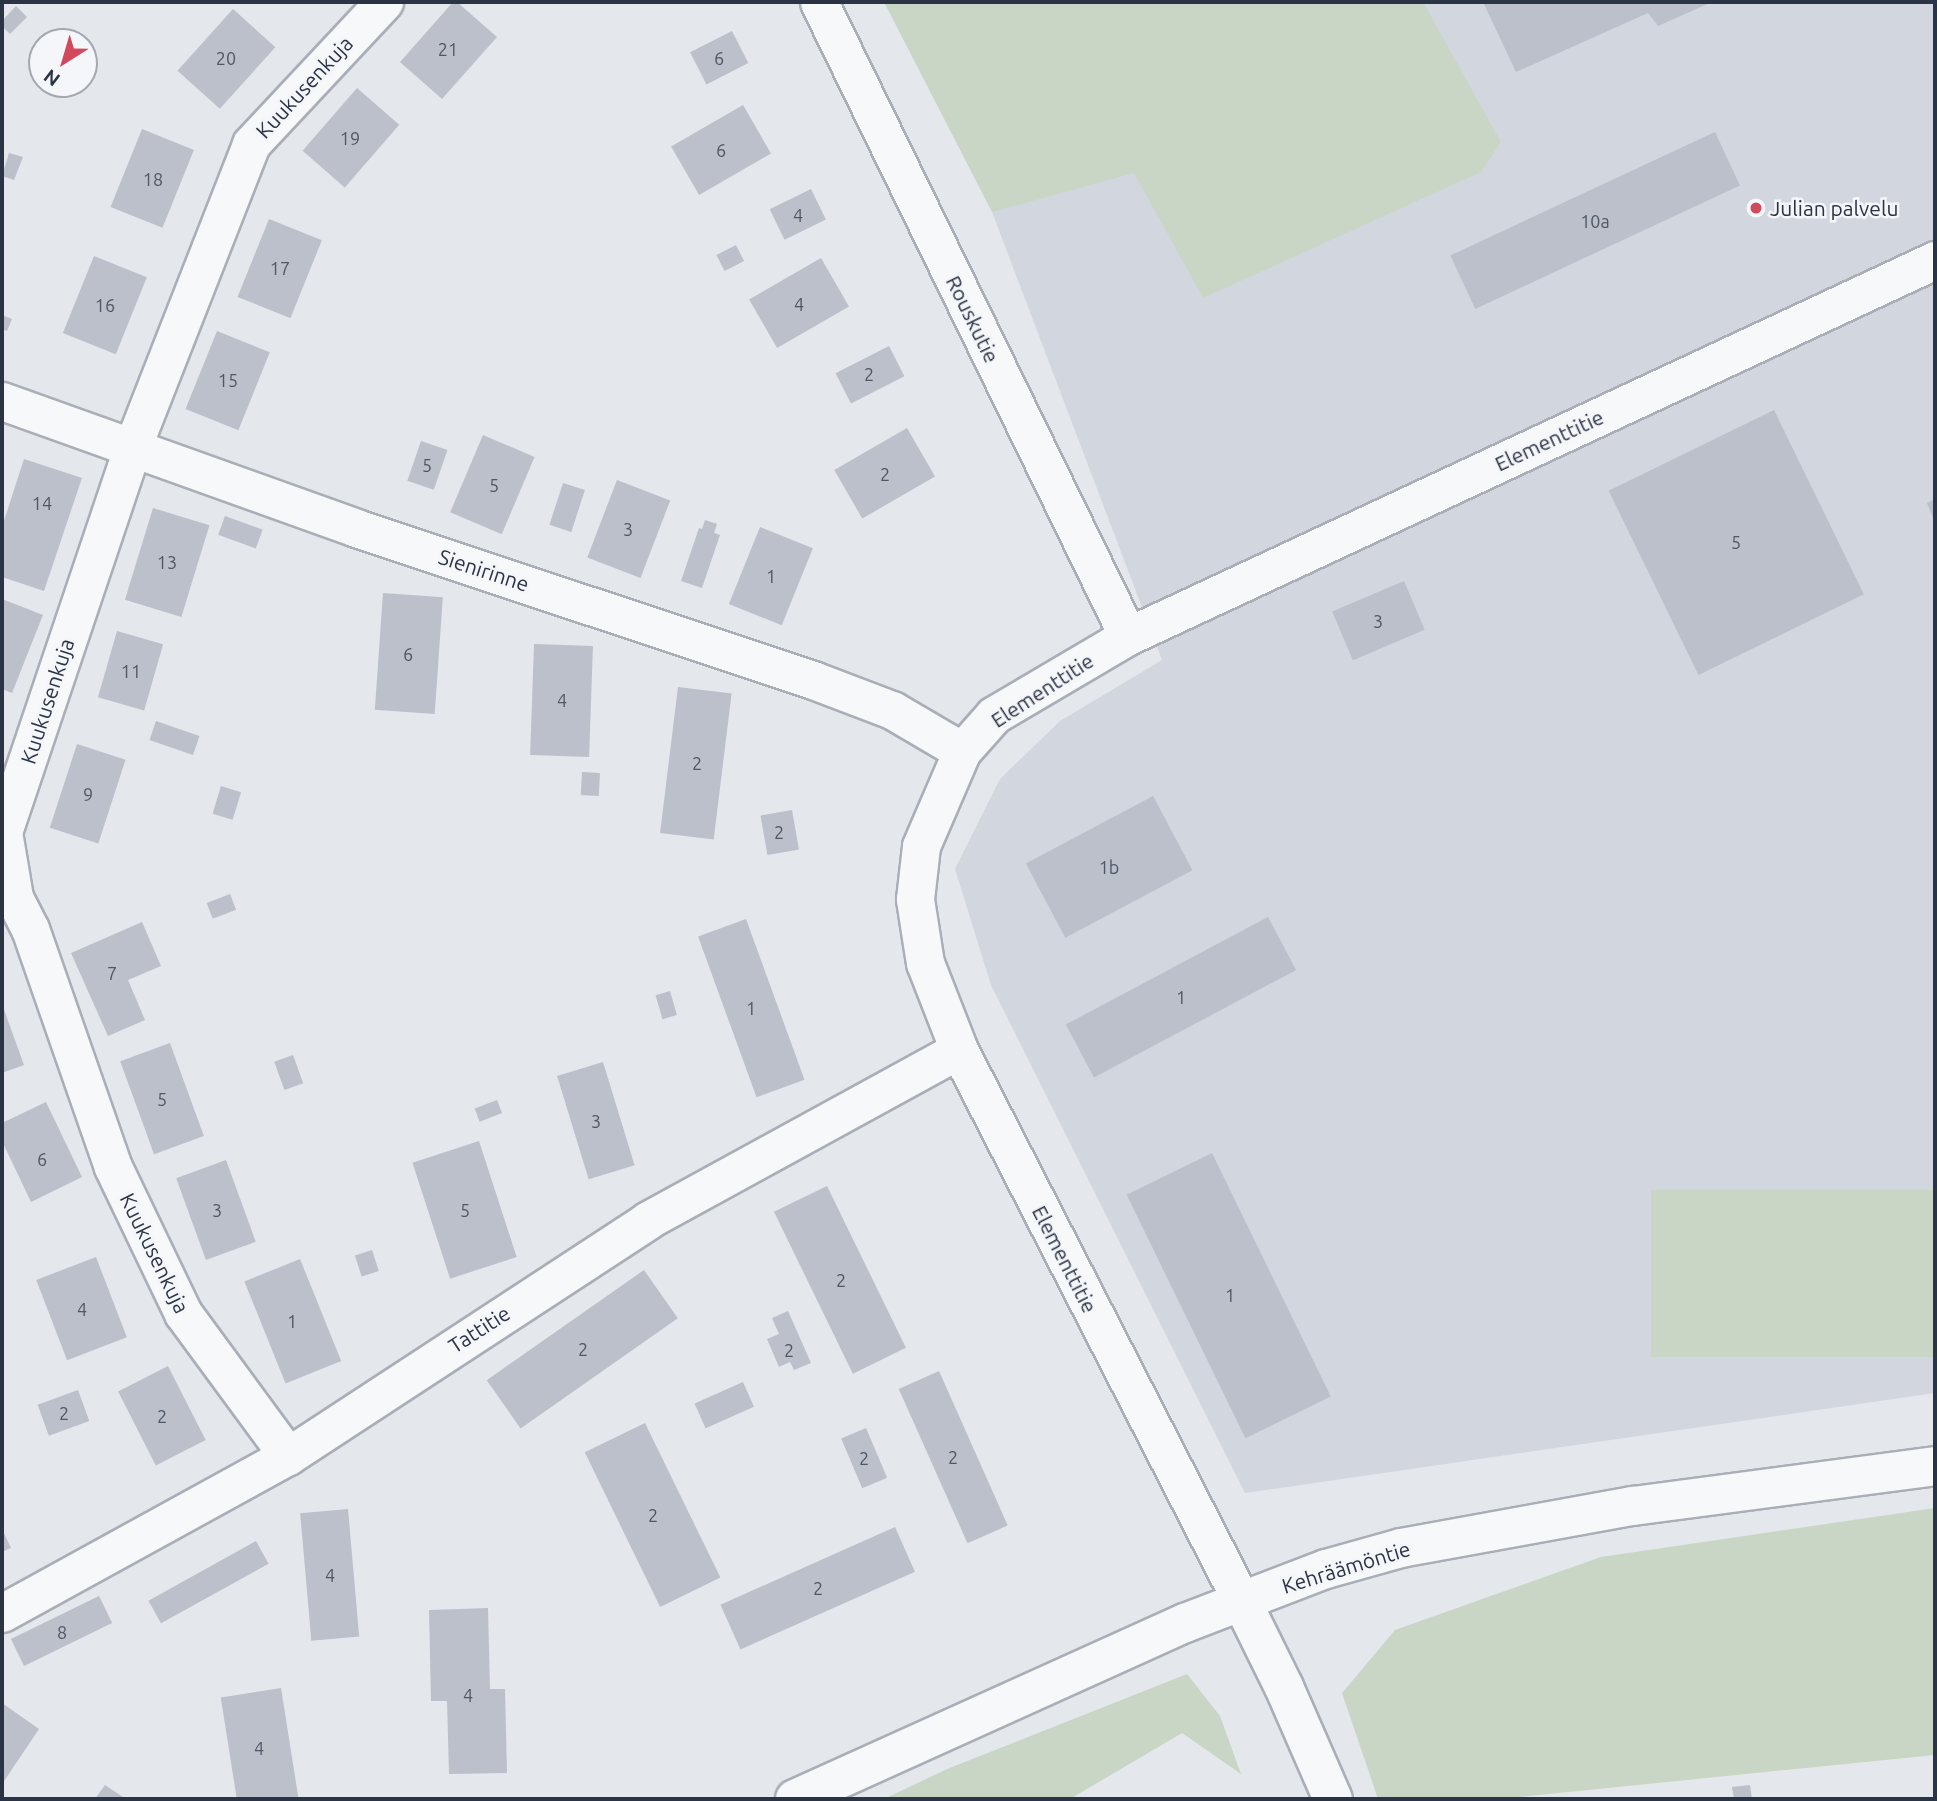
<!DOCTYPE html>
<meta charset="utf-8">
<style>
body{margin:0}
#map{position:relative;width:1937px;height:1801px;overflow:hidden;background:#e4e7ec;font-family:Ubuntu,sans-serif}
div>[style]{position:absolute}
.built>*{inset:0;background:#d2d6de}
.green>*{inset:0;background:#c9d6c5;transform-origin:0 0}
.building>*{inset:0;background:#bbc0ca;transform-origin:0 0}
.roads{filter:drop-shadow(2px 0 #a9aeb7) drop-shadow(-2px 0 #a9aeb7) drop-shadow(0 2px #a9aeb7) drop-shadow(0 -2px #a9aeb7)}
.minor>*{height:37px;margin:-18.5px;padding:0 18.5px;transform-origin:18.5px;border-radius:18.5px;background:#f7f8fa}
.tertiary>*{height:38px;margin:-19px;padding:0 19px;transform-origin:19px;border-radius:19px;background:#f7f8fa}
.dots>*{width:19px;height:19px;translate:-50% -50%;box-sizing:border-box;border:4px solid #f4f6f9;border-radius:50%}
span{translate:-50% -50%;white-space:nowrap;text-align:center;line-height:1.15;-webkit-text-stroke:5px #f4f6f9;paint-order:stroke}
.number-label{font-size:18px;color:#4f5766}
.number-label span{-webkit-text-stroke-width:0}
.street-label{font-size:21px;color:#2b3445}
.poi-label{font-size:21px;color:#2b3445}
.left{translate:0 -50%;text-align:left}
.frame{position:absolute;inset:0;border:4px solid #2b3445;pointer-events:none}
.north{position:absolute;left:28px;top:28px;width:70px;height:70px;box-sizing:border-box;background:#f4f6f9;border:2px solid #a4a8b1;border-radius:50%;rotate:217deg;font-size:19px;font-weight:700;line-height:28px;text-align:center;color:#2b3445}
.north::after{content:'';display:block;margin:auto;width:24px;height:32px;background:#d1495b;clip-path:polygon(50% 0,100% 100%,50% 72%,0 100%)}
</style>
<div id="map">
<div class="built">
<div style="clip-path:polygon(1133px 2px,1935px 2px,1935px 1393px,1245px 1493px,991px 985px,955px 869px,1000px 779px,1060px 721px,1162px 660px,992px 212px,1182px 103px)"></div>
</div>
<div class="green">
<div style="clip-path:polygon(884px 2px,1423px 2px,1501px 142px,1481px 172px,1203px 298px,1134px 173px,992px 212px)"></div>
<div style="left:1935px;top:1190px;width:167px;height:284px;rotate:90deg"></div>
<div style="clip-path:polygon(1935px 1508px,1935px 1755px,1498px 1799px,1378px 1799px,1342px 1693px,1395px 1630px,1601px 1557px)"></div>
<div style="clip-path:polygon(1187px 1674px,1220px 1716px,1241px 1774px,1182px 1733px,1070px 1799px,884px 1799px,947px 1769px)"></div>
</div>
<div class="building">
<div style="clip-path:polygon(453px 2px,457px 2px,497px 37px,442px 99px,400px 62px)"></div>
<div style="clip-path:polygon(1483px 2px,1712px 2px,1658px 26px,1648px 13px,1516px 72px)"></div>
<div style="clip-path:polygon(16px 6px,27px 17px,10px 34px,2px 26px,2px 21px)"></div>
<div style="left:233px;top:9px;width:57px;height:83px;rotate:42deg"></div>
<div style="left:732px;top:31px;width:36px;height:47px;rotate:63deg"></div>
<div style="left:357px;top:88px;width:56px;height:83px;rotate:41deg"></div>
<div style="left:743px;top:105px;width:56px;height:83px;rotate:60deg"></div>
<div style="left:142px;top:129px;width:56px;height:84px;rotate:22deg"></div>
<div style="left:1715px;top:132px;width:59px;height:292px;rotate:65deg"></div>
<div style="clip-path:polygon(9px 153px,23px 157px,14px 180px,2px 176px)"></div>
<div style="left:811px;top:189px;width:34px;height:46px;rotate:64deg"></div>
<div style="left:269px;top:219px;width:57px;height:84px;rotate:22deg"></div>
<div style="left:736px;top:245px;width:18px;height:22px;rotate:63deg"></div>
<div style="left:94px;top:256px;width:57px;height:83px;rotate:22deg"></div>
<div style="left:821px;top:258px;width:56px;height:83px;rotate:60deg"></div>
<div style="clip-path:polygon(2px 315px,12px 319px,7px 331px,2px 329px)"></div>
<div style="left:217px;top:331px;width:57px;height:84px;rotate:22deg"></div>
<div style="left:889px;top:346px;width:34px;height:60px;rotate:63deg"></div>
<div style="left:1774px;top:410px;width:205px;height:184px;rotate:64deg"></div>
<div style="left:907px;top:428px;width:56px;height:84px;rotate:60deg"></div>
<div style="left:483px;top:435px;width:56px;height:84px;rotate:23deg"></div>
<div style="left:421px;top:441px;width:28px;height:42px;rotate:19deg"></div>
<div style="clip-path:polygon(24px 459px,82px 478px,44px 591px,2px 577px,2px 527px)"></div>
<div style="left:617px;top:480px;width:57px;height:83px;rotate:21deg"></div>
<div style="left:563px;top:483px;width:23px;height:44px;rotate:18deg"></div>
<div style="clip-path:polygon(1935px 499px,1935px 523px,1927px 503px)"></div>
<div style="left:153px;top:508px;width:59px;height:96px;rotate:17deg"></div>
<div style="left:225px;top:516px;width:40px;height:20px;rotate:20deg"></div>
<div style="clip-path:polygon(705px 520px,717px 524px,714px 533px,720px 535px,702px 588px,681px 581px,699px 528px,702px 529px)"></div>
<div style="left:760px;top:527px;width:57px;height:83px;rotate:22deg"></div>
<div style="left:1404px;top:581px;width:53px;height:78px;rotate:67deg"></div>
<div style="left:383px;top:593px;width:60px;height:117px;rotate:4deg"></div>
<div style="clip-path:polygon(2px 599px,43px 615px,12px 693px,2px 689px)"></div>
<div style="left:117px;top:631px;width:48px;height:69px;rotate:16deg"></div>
<div style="left:534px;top:644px;width:59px;height:111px;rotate:2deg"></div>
<div style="left:678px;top:687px;width:54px;height:147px;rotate:7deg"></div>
<div style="left:156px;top:721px;width:46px;height:20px;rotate:19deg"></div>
<div style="left:77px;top:744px;width:51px;height:88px;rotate:18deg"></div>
<div style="left:582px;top:772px;width:18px;height:23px;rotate:3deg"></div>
<div style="left:221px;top:786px;width:21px;height:29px;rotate:17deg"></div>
<div style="left:1153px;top:796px;width:84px;height:144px;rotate:62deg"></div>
<div style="left:792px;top:810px;width:40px;height:32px;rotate:80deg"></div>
<div style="left:230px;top:894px;width:17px;height:25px;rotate:69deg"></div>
<div style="left:1268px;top:917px;width:60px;height:229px;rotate:62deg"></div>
<div style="left:746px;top:919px;width:171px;height:51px;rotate:70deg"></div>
<div style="clip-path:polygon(142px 922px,161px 966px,128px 980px,145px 1020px,108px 1036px,71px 953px)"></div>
<div style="left:670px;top:991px;width:25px;height:15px;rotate:74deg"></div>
<div style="clip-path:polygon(2px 1004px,24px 1065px,2px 1073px)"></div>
<div style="left:170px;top:1043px;width:99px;height:53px;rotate:70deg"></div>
<div style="left:293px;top:1055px;width:30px;height:20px;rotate:70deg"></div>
<div style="left:603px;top:1062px;width:108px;height:48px;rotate:73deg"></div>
<div style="left:497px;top:1100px;width:14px;height:24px;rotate:69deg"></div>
<div style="clip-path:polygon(46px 1102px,82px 1177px,31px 1202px,2px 1141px,2px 1123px)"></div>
<div style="left:479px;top:1141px;width:122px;height:70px;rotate:72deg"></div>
<div style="left:1212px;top:1153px;width:271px;height:95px;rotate:64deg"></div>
<div style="left:226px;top:1160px;width:87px;height:53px;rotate:70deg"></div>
<div style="left:827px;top:1186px;width:180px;height:59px;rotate:64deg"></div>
<div style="left:372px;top:1250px;width:22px;height:18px;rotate:72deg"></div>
<div style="left:96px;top:1257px;width:86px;height:64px;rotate:69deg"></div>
<div style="left:300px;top:1259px;width:110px;height:60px;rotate:68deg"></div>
<div style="left:644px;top:1270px;width:59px;height:192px;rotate:55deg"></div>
<div style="clip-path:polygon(788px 1311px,811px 1363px,794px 1370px,790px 1362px,779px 1367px,767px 1339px,779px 1334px,772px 1318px)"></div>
<div style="left:168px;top:1366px;width:83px;height:56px;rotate:63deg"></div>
<div style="left:939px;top:1371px;width:169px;height:44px;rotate:66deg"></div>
<div style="left:743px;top:1382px;width:27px;height:53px;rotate:66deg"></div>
<div style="left:78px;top:1390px;width:33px;height:43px;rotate:70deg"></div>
<div style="left:645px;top:1423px;width:172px;height:67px;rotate:64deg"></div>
<div style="left:866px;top:1428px;width:54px;height:27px;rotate:67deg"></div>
<div style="left:348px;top:1509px;width:128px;height:48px;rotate:85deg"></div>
<div style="left:895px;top:1527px;width:49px;height:191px;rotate:66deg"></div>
<div style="clip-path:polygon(2px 1529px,11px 1548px,2px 1552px)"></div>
<div style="left:256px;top:1541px;width:26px;height:123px;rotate:61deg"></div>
<div style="left:99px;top:1596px;width:30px;height:98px;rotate:64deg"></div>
<div style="clip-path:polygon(488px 1608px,490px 1689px,505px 1689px,507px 1773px,449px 1774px,447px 1701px,431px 1701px,429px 1610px)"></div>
<div style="left:281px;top:1688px;width:112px;height:61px;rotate:81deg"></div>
<div style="clip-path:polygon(2px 1703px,39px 1729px,2px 1784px)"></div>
<div style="clip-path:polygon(105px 1785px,126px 1799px,95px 1799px)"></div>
<div style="clip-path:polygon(1750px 1785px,1752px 1799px,1734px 1799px,1732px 1787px)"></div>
</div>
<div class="roads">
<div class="minor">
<div style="left:819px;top:2px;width:705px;rotate:64.02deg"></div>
<div style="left:2px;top:401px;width:376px;rotate:19.7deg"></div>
<div style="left:356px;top:528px;width:482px;rotate:18.4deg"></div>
<div style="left:813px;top:680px;width:85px;rotate:20.8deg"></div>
<div style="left:892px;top:710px;width:81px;rotate:30.4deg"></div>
<div style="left:288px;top:1456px;width:177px;rotate:-126.3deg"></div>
<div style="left:183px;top:1313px;width:162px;rotate:-115.6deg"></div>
<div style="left:113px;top:1167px;width:252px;rotate:-109.2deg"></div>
<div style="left:30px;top:929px;width:36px;rotate:-117deg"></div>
<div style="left:14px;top:897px;width:66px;rotate:-99.6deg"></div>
<div style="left:3px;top:832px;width:405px;rotate:-71.4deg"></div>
<div style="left:132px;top:448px;width:326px;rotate:-68.6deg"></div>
<div style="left:251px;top:144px;width:195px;rotate:-46.9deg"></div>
<div style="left:1241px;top:1600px;width:618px;rotate:-117.15deg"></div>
<div style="left:959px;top:1050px;width:93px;rotate:-111.3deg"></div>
<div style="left:925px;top:963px;width:65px;rotate:-98.9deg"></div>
<div style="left:915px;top:899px;width:53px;rotate:-83.5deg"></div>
<div style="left:921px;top:846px;width:103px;rotate:-66.7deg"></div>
<div style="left:962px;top:751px;width:48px;rotate:-48.4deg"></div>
<div style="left:994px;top:715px;width:156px;rotate:-30.5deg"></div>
<div style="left:1128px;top:636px;width:890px;rotate:-24.98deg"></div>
<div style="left:2px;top:1613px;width:326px;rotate:-28.8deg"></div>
<div style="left:288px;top:1456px;width:430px;rotate:-33.2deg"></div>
<div style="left:648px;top:1220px;width:354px;rotate:-28.7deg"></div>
</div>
<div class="tertiary">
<div style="left:1241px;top:1600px;width:97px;rotate:63.7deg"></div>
<div style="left:1284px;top:1687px;width:122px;rotate:66.4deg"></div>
<div style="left:795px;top:1799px;width:428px;rotate:-24.3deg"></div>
<div style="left:1185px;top:1623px;width:151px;rotate:-21deg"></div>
<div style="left:1326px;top:1569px;width:78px;rotate:-15.6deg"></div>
<div style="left:1401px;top:1548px;width:236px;rotate:-10.3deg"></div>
<div style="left:1633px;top:1506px;width:305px;rotate:-7.5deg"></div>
</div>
</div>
<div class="dots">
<div style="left:1756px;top:208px;background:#d1495b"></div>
</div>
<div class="number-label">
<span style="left:448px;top:49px">21</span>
<span style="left:226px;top:58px">20</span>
<span style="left:719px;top:58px">6</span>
<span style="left:350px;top:138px">19</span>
<span style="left:721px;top:150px">6</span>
<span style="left:153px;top:179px">18</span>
<span style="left:798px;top:215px">4</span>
<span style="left:1595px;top:221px">10a</span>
<span style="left:280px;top:268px">17</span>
<span style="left:799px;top:304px">4</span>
<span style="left:105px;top:305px">16</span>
<span style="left:869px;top:374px">2</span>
<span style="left:228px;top:380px">15</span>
<span style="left:427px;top:465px">5</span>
<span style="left:885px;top:474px">2</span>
<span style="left:494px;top:485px">5</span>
<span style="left:42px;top:503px">14</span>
<span style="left:628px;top:529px">3</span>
<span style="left:1736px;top:542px">5</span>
<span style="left:167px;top:562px">13</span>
<span style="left:771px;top:576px">1</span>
<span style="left:1378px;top:621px">3</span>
<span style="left:408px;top:654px">6</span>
<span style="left:131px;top:671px">11</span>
<span style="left:562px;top:700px">4</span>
<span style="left:697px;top:763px">2</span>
<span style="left:88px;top:794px">9</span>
<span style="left:779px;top:832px">2</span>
<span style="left:1109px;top:867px">1b</span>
<span style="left:112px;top:973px">7</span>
<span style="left:1181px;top:997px">1</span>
<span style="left:751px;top:1008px">1</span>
<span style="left:162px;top:1099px">5</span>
<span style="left:596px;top:1121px">3</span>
<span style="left:42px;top:1159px">6</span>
<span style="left:217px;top:1210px">3</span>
<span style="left:465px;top:1210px">5</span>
<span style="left:841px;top:1280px">2</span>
<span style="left:1230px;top:1295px">1</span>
<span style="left:82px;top:1309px">4</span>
<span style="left:292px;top:1321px">1</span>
<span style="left:583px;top:1349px">2</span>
<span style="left:789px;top:1350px">2</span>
<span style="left:64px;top:1413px">2</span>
<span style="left:162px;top:1416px">2</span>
<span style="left:953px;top:1457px">2</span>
<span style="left:864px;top:1458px">2</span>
<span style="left:653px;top:1515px">2</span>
<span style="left:330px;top:1575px">4</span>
<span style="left:818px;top:1588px">2</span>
<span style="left:62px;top:1632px">8</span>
<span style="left:468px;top:1695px">4</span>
<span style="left:259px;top:1748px">4</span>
</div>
<div class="street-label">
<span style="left:304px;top:87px;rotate:-47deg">Kuukusenkuja</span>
<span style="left:973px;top:319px;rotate:64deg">Rouskutie</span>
<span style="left:1549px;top:440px;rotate:-25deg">Elementtitie</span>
<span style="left:484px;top:570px;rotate:18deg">Sienirinne</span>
<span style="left:1042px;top:690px;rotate:-33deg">Elementtitie</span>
<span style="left:47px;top:701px;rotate:-72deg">Kuukusenkuja</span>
<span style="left:155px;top:1253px;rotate:64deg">Kuukusenkuja</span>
<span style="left:1065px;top:1259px;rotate:63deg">Elementtitie</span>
<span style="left:479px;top:1329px;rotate:-33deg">Tattitie</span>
<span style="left:1346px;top:1567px;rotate:-17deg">Kehräämöntie</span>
</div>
<div class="poi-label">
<span class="left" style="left:1770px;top:208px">Julian palvelu</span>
</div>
<div class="frame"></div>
<div class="north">N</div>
</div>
